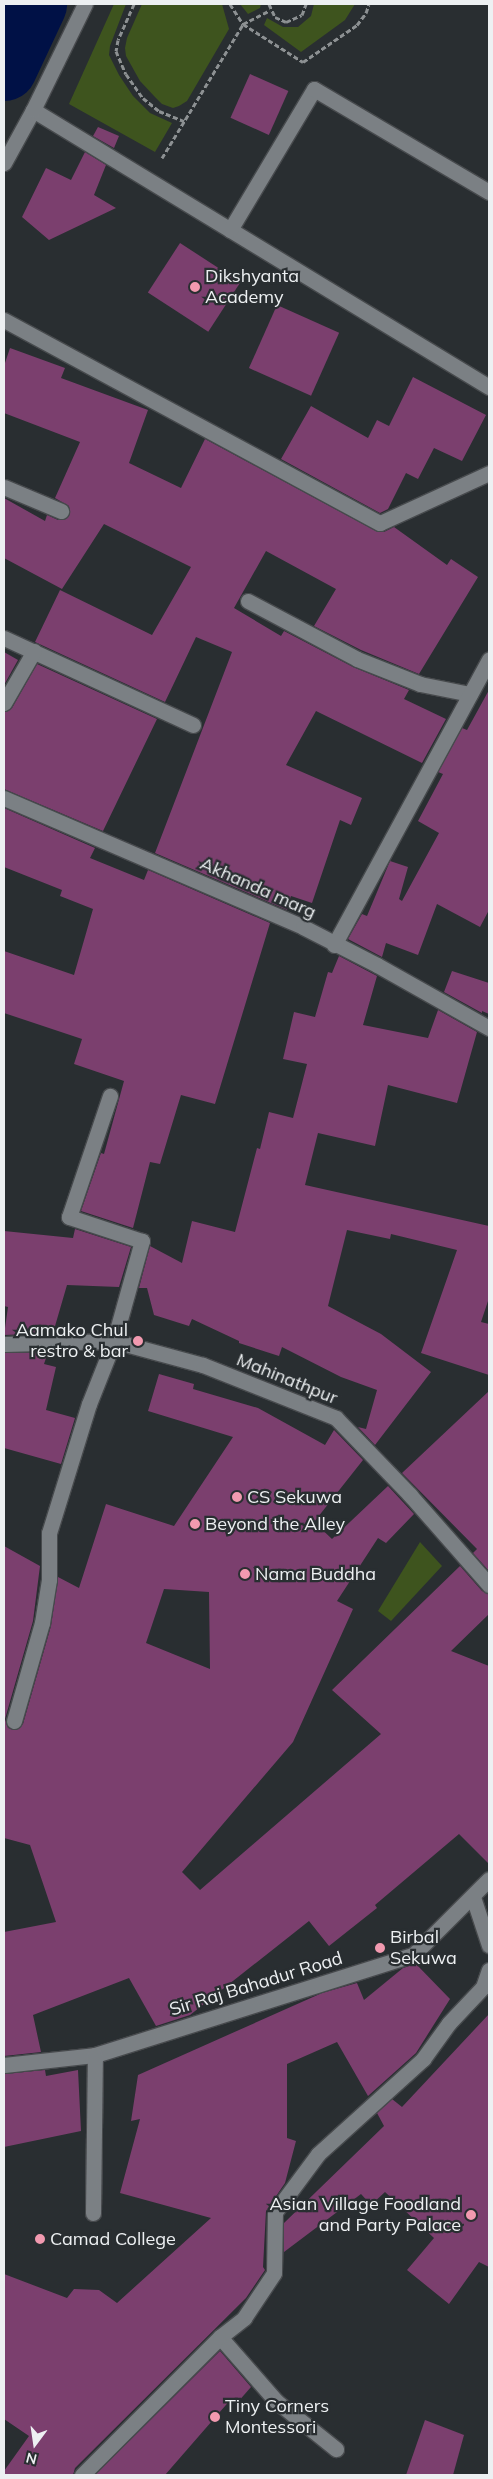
<!DOCTYPE html>
<style>
body{margin:0}
#map{position:relative;width:493px;height:2479px;overflow:hidden;background:#292e31;font-family:Mulish,sans-serif}
div>[style]{position:absolute}
.green>*{inset:0;background:#3e541e}
.river>*{height:65px;margin:-32.5px;padding:0 32.5px;transform-origin:32.5px;border-radius:32.5px;background:#001146}
.building>*{inset:0;background:#7b3f6e;transform-origin:0 0}
.path>*{height:3px;margin-top:-1.5px;transform-origin:0;background:repeating-linear-gradient(90deg,#8d9193 0 5px,transparent 0 7.5px)}
.roads{filter:drop-shadow(1px 0 #474a4d) drop-shadow(-1px 0 #474a4d) drop-shadow(0 1px #474a4d) drop-shadow(0 -1px #474a4d)}
.minor>*{height:15px;margin:-7.5px;padding:0 7.5px;transform-origin:7.5px;border-radius:7.5px;background:#7b8084}
.dots>*{width:14px;height:14px;translate:-50% -50%;box-sizing:border-box;border:2px solid #292e31;border-radius:50%}
span{translate:-50% -50%;white-space:nowrap;text-align:center;line-height:1.15;-webkit-text-stroke:4.5px #292e31;paint-order:stroke}
.poi-label{font-size:18px;color:#edf0f2}
.left{translate:0 -50%;text-align:left}
.right{translate:-100% -50%;text-align:right}
.street-label{font-size:18px;color:#edf0f2}
.frame{position:absolute;inset:0;border:5px solid #edf0f2;pointer-events:none}
.north{position:absolute;left:10px;top:2419px;width:50px;height:50px;-webkit-text-stroke:4px #292e31;paint-order:stroke;rotate:194deg;font-size:14px;font-weight:700;line-height:20px;text-align:center;color:#edf0f2}
.north::after{content:'';display:block;margin:auto;width:18px;height:22px;background:#edf0f2;clip-path:polygon(50% 0,100% 100%,50% 72%,0 100%)}
</style>
<div id="map">
<div class="green">
<div style="clip-path:polygon(114px 4px,126px 4px,110px 46px,109px 55px,119px 75px,133px 96px,150px 113px,172px 123px,155px 152px,69px 104px)"></div>
<div style="clip-path:polygon(142px 4px,222px 4px,229px 29px,187px 101px,179px 106px,173px 108px,162px 104px,155px 97px,140px 81px,126px 56px,125px 48px,127px 38px)"></div>
<div style="clip-path:polygon(240px 4px,261px 4px,260px 8px,248px 14px)"></div>
<div style="clip-path:polygon(314px 4px,355px 4px,345px 20px,301px 52px,264px 25px,267px 18px,283px 27px,298px 27px,311px 16px)"></div>
<div style="clip-path:polygon(420px 1542px,442px 1566px,391px 1621px,378px 1611px)"></div>
</div>
<div class="river">
<div style="left:4px;top:68px;width:71px;rotate:-64.9deg"></div>
</div>
<div class="building">
<div style="left:250px;top:74px;width:42px;height:48px;rotate:24deg"></div>
<div style="clip-path:polygon(98px 127px,119px 136px,114px 148px,93px 136px)"></div>
<div style="clip-path:polygon(85px 152px,106px 165px,94px 195px,116px 208px,49px 240px,22px 217px,46px 168px,71px 180px)"></div>
<div style="left:180px;top:243px;width:72px;height:59px;rotate:33deg"></div>
<div style="left:277px;top:305px;width:68px;height:69px;rotate:24deg"></div>
<div style="clip-path:polygon(10px 348px,65px 368px,61px 378px,148px 410px,129px 463px,181px 488px,205px 439px,376px 531px,384px 532px,394px 527px,447px 565px,451px 559px,478px 577px,419px 674px,361px 650px,314px 626px,336px 589px,266px 551px,234px 608px,281px 636px,284px 631px,353px 667px,409px 690px,404px 699px,446px 719px,422px 763px,316px 711px,286px 765px,362px 798px,351px 825px,340px 820px,312px 903px,291px 896px,287px 910px,155px 853px,232px 652px,196px 637px,165px 702px,35px 642px,60px 590px,152px 635px,191px 567px,104px 524px,62px 589px,4px 558px,4px 498px,45px 521px,47px 515px,58px 520px,66px 519px,70px 514px,69px 506px,55px 498px,80px 442px,4px 413px,4px 366px)"></div>
<div style="clip-path:polygon(413px 377px,486px 415px,462px 461px,434px 448px,418px 479px,406px 473px,388px 509px,380px 513px,281px 459px,311px 406px,368px 438px,377px 420px,389px 426px)"></div>
<div style="clip-path:polygon(4px 652px,18px 660px,4px 685px)"></div>
<div style="clip-path:polygon(37px 664px,157px 719px,103px 831px,4px 789px,4px 712px,12px 708px)"></div>
<div style="clip-path:polygon(489px 690px,489px 910px,480px 927px,437px 904px,418px 955px,386px 943px,382px 957px,348px 939px,362px 914px,367px 916px,390px 861px,408px 867px,399px 899px,402px 901px,439px 833px,418px 821px,443px 774px,438px 772px,462px 728px,467px 730px)"></div>
<div style="clip-path:polygon(4px 808px,95px 848px,90px 858px,144px 880px,148px 870px,270px 923px,215px 1104px,181px 1095px,160px 1164px,150px 1162px,133px 1228px,81px 1211px,101px 1153px,104px 1154px,124px 1081px,74px 1064px,82px 1039px,4px 1013px,4px 951px,74px 975px,93px 909px,60px 896px,62px 890px,4px 867px)"></div>
<div style="clip-path:polygon(339px 956px,377px 976px,363px 1025px,428px 1038px,438px 1010px,477px 1032px,457px 1103px,388px 1085px,375px 1146px,318px 1133px,305px 1185px,489px 1226px,489px 1298px,481px 1322px,489px 1324px,489px 1375px,421px 1353px,457px 1250px,391px 1234px,390px 1239px,347px 1230px,328px 1306px,381px 1334px,431px 1372px,375px 1445px,358px 1427px,366px 1429px,377px 1390px,341px 1377px,282px 1347px,279px 1356px,239px 1343px,239px 1341px,192px 1319px,189px 1326px,154px 1315px,147px 1288px,139px 1288px,150px 1246px,182px 1263px,192px 1221px,235px 1232px,257px 1148px,260px 1149px,269px 1112px,293px 1118px,307px 1064px,283px 1059px,294px 1012px,315px 1017px,328px 972px,332px 973px)"></div>
<div style="clip-path:polygon(452px 971px,489px 983px,489px 1014px,482px 1011px,482px 1013px,444px 992px)"></div>
<div style="clip-path:polygon(75px 1229px,131px 1247px,119px 1287px,67px 1285px,53px 1333px,4px 1335px,8px 1307px,4px 1306px,4px 1231px,73px 1238px)"></div>
<div style="clip-path:polygon(48px 1352px,44px 1364px,56px 1367px,46px 1410px,75px 1418px,61px 1464px,4px 1448px,4px 1353px)"></div>
<div style="clip-path:polygon(evenodd,159px 1374px,194px 1384px,193px 1389px,258px 1408px,325px 1445px,334px 1430px,363px 1460px,314px 1522px,332px 1539px,388px 1486px,414px 1514px,386px 1543px,378px 1538px,337px 1601px,353px 1609px,293px 1742px,182px 1872px,200px 1890px,381px 1734px,332px 1690px,460px 1566px,482px 1591px,489px 1594px,489px 1614px,451px 1651px,489px 1666px,489px 1864px,459px 1834px,375px 1905px,377px 1908px,329px 1946px,309px 1921px,190px 2015px,156px 2026px,129px 1978px,33px 2015px,41px 2052px,4px 2056px,4px 1932px,56px 1922px,30px 1845px,4px 1838px,4px 1546px,40px 1566px,33px 1621px,5px 1719px,8px 1728px,16px 1730px,23px 1724px,51px 1626px,58px 1577px,79px 1588px,106px 1504px,174px 1526px,233px 1437px,148px 1411px,159px 1374px,164px 1589px,209px 1592px,210px 1669px,146px 1643px,164px 1589px)"></div>
<div style="clip-path:polygon(489px 1391px,489px 1571px,473px 1553px,477px 1549px,402px 1473px)"></div>
<div style="clip-path:polygon(416px 1964px,450px 1999px,416px 2053px,368px 2096px,337px 2042px,287px 2064px,287px 2138px,296px 2141px,285px 2183px,266px 2211px,263px 2267px,265px 2270px,246px 2298px,75px 2468px,73px 2475px,4px 2475px,4px 2471px,29px 2436px,4px 2419px,4px 2274px,67px 2298px,74px 2289px,99px 2290px,117px 2303px,211px 2218px,120px 2193px,140px 2119px,131px 2121px,138px 2075px,322px 1993px,357px 1983px,364px 2000px,403px 1968px)"></div>
<div style="clip-path:polygon(489px 2014px,489px 2267px,479px 2262px,449px 2304px,407px 2270px,434px 2238px,385px 2192px,371px 2205px,361px 2194px,284px 2252px,284px 2223px,384px 2126px,377px 2113px,392px 2099px,402px 2107px)"></div>
<div style="clip-path:polygon(45px 2070px,46px 2076px,78px 2070px,81px 2131px,4px 2147px,4px 2074px)"></div>
<div style="clip-path:polygon(220px 2351px,251px 2387px,237px 2403px,232px 2398px,165px 2475px,95px 2475px)"></div>
<div style="clip-path:polygon(425px 2420px,464px 2435px,453px 2475px,406px 2475px)"></div>
</div>
<div class="path">
<div style="left:134px;top:4px;width:39px;rotate:114deg"></div>
<div style="left:118px;top:40px;width:11px;rotate:100deg"></div>
<div style="left:116px;top:51px;width:25px;rotate:67deg"></div>
<div style="left:126px;top:74px;width:29px;rotate:55deg"></div>
<div style="left:143px;top:98px;width:21px;rotate:39deg"></div>
<div style="left:159px;top:111px;width:27px;rotate:22deg"></div>
<div style="left:230px;top:4px;width:24px;rotate:57deg"></div>
<div style="left:243px;top:24px;width:30px;rotate:-27deg"></div>
<div style="left:269px;top:4px;width:14px;rotate:65deg"></div>
<div style="left:275px;top:17px;width:12px;rotate:24deg"></div>
<div style="left:286px;top:22px;width:17px;rotate:-24deg"></div>
<div style="left:302px;top:15px;width:12px;rotate:-70deg"></div>
<div style="left:162px;top:158px;width:157px;rotate:-58.8deg"></div>
<div style="left:243px;top:24px;width:71px;rotate:32.3deg"></div>
<div style="left:303px;top:62px;width:65px;rotate:-34.4deg"></div>
<div style="left:357px;top:25px;width:15px;rotate:-53deg"></div>
<div style="left:366px;top:13px;width:9px;rotate:-72deg"></div>
</div>
<div class="roads">
<div class="minor">
<div style="left:33px;top:110px;width:534px;rotate:31.28deg"></div>
<div style="left:4px;top:163px;width:60px;rotate:-61.3deg"></div>
<div style="left:33px;top:110px;width:118px;rotate:-63.9deg"></div>
<div style="left:230px;top:230px;width:164px;rotate:-59.2deg"></div>
<div style="left:314px;top:89px;width:203px;rotate:30.5deg"></div>
<div style="left:4px;top:320px;width:427px;rotate:28.4deg"></div>
<div style="left:380px;top:523px;width:120px;rotate:-24.6deg"></div>
<div style="left:4px;top:487px;width:62px;rotate:22.8deg"></div>
<div style="left:248px;top:601px;width:123px;rotate:28deg"></div>
<div style="left:357px;top:659px;width:68px;rotate:21.6deg"></div>
<div style="left:420px;top:684px;width:51px;rotate:11.3deg"></div>
<div style="left:4px;top:638px;width:208px;rotate:24.7deg"></div>
<div style="left:4px;top:703px;width:60px;rotate:-60deg"></div>
<div style="left:4px;top:798px;width:326px;rotate:23.3deg"></div>
<div style="left:303px;top:927px;width:83px;rotate:27.2deg"></div>
<div style="left:377px;top:965px;width:129px;rotate:29.4deg"></div>
<div style="left:334px;top:945px;width:325px;rotate:-61.5deg"></div>
<div style="left:4px;top:1344px;width:110px;rotate:-1.6deg"></div>
<div style="left:114px;top:1341px;width:92px;rotate:15.1deg"></div>
<div style="left:203px;top:1365px;width:143px;rotate:21.7deg"></div>
<div style="left:336px;top:1418px;width:107px;rotate:46.1deg"></div>
<div style="left:410px;top:1495px;width:120px;rotate:48.7deg"></div>
<div style="left:14px;top:1721px;width:102px;rotate:-74.1deg"></div>
<div style="left:42px;top:1623px;width:44px;rotate:-80.8deg"></div>
<div style="left:49px;top:1580px;width:47px;rotate:-90deg"></div>
<div style="left:49px;top:1533px;width:135px;rotate:-72.8deg"></div>
<div style="left:89px;top:1404px;width:68px;rotate:-68.4deg"></div>
<div style="left:114px;top:1341px;width:104px;rotate:-74.4deg"></div>
<div style="left:142px;top:1241px;width:77px;rotate:-161.8deg"></div>
<div style="left:69px;top:1217px;width:128px;rotate:-71.3deg"></div>
<div style="left:473px;top:1897px;width:51px;rotate:71.6deg"></div>
<div style="left:4px;top:2065px;width:92px;rotate:-6.3deg"></div>
<div style="left:95px;top:2055px;width:333px;rotate:-17.5deg"></div>
<div style="left:413px;top:1955px;width:107px;rotate:-45deg"></div>
<div style="left:93px;top:2213px;width:158px;rotate:-89.3deg"></div>
<div style="left:220px;top:2337px;width:85px;rotate:48.8deg"></div>
<div style="left:276px;top:2401px;width:77px;rotate:38.7deg"></div>
<div style="left:82px;top:2475px;width:195px;rotate:-45deg"></div>
<div style="left:220px;top:2337px;width:31px;rotate:-38deg"></div>
<div style="left:244px;top:2318px;width:54px;rotate:-56.3deg"></div>
<div style="left:274px;top:2273px;width:61px;rotate:-89.1deg"></div>
<div style="left:275px;top:2212px;width:72px;rotate:-53.4deg"></div>
<div style="left:318px;top:2154px;width:142px;rotate:-42.1deg"></div>
<div style="left:423px;top:2059px;width:44px;rotate:-54.2deg"></div>
<div style="left:449px;top:2023px;width:50px;rotate:-46.6deg"></div>
<div style="left:483px;top:1987px;width:18px;rotate:-71deg"></div>
</div>
</div>
<div class="dots">
<div style="left:195px;top:287px;background:#f29ab0"></div>
<div style="left:138px;top:1341px;background:#f29ab0"></div>
<div style="left:237px;top:1497px;background:#f29ab0"></div>
<div style="left:195px;top:1524px;background:#f29ab0"></div>
<div style="left:245px;top:1574px;background:#f29ab0"></div>
<div style="left:380px;top:1948px;background:#f29ab0"></div>
<div style="left:471px;top:2215px;background:#f29ab0"></div>
<div style="left:40px;top:2239px;background:#f29ab0"></div>
<div style="left:215px;top:2417px;background:#f29ab0"></div>
</div>
<div class="poi-label">
<span class="left" style="left:205px;top:287px">Dikshyanta<br>Academy</span>
<span class="right" style="left:128px;top:1341px">Aamako Chul<br>restro &amp; bar</span>
<span class="left" style="left:247px;top:1497px">CS Sekuwa</span>
<span class="left" style="left:205px;top:1524px">Beyond the Alley</span>
<span class="left" style="left:255px;top:1574px">Nama Buddha</span>
<span class="left" style="left:390px;top:1948px">Birbal<br>Sekuwa</span>
<span class="right" style="left:461px;top:2215px">Asian Village Foodland<br>and Party Palace</span>
<span class="left" style="left:50px;top:2239px">Camad College</span>
<span class="left" style="left:225px;top:2417px">Tiny Corners<br>Montessori</span>
</div>
<div class="street-label">
<span style="left:258px;top:888px;rotate:24deg">Akhanda marg</span>
<span style="left:287px;top:1379px;rotate:22deg">Mahinathpur</span>
<span style="left:256px;top:1984px;rotate:-17deg">Sir Raj Bahadur Road</span>
</div>
<div class="frame"></div>
<div class="north">N</div>
</div>
